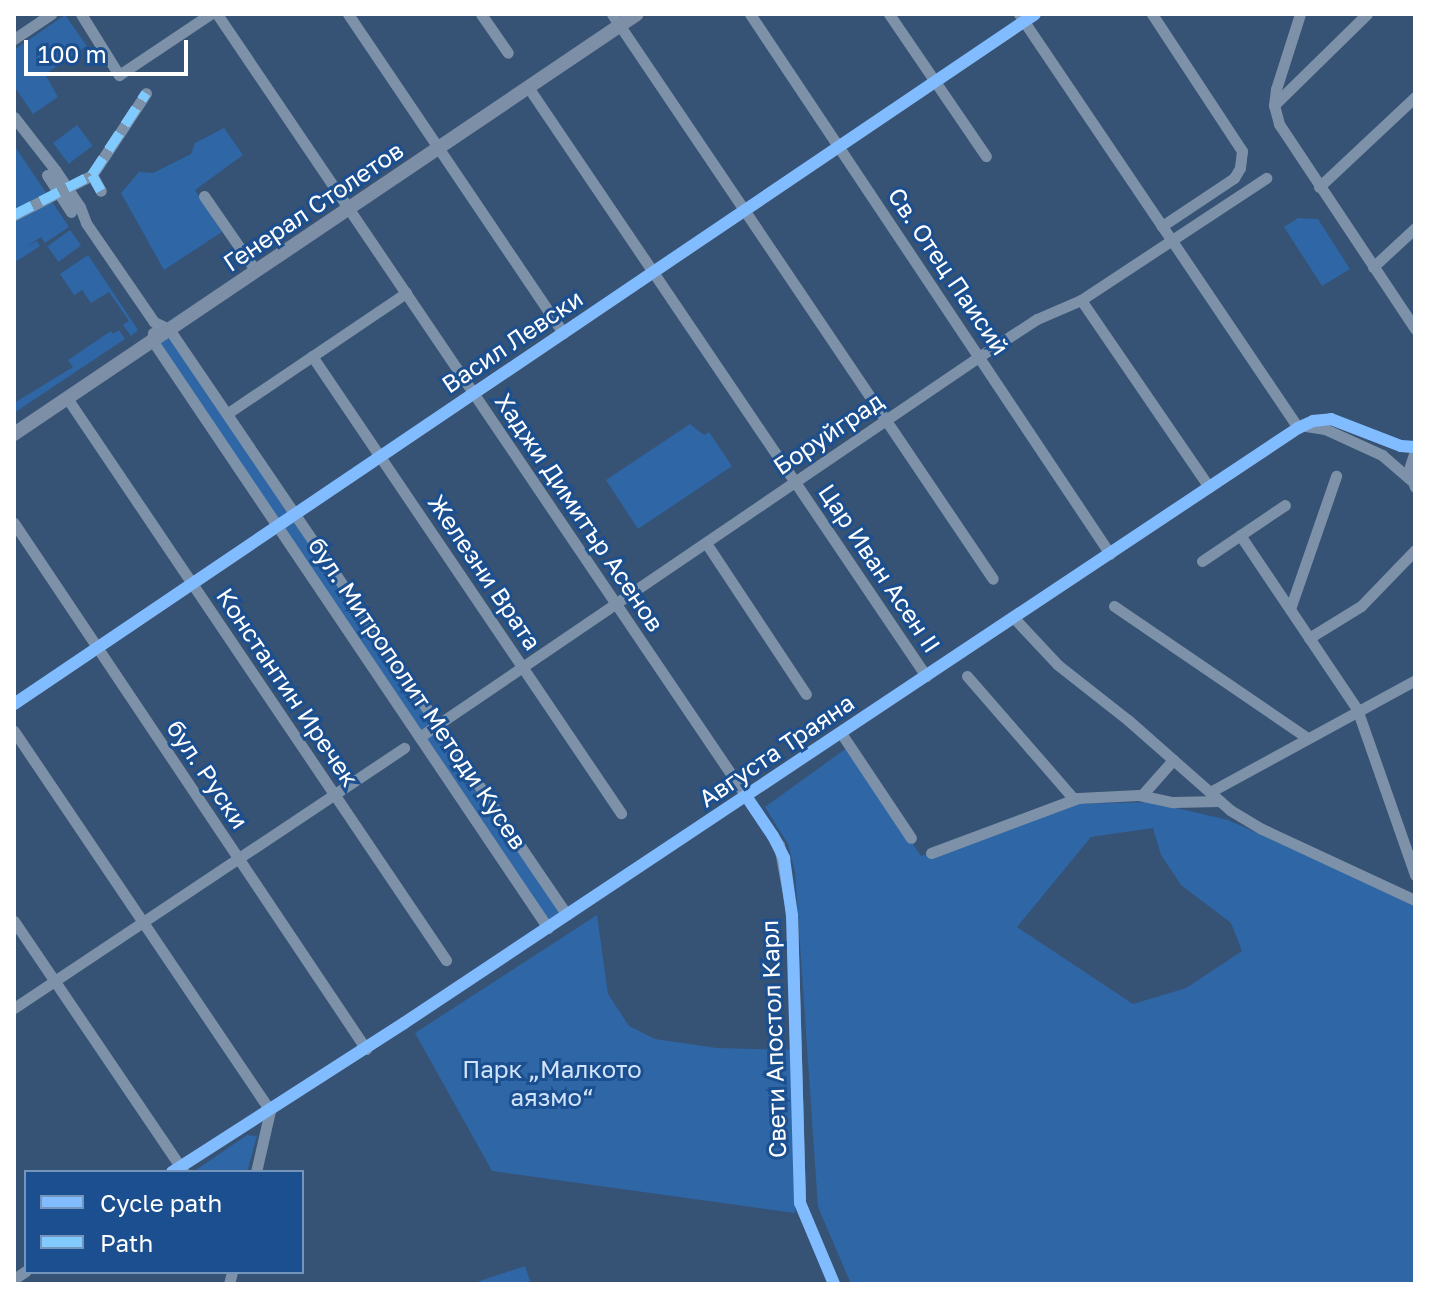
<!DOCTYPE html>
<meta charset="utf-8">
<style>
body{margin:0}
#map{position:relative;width:1429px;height:1298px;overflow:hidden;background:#365274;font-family:"Golos Text",sans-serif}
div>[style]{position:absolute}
.green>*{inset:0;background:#2f66a5;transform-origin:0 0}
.minor>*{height:11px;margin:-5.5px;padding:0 5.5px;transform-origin:5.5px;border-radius:5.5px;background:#7d92a8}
.major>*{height:14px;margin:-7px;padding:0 7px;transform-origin:7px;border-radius:7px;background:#7d8ea7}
.minor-bridge>*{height:11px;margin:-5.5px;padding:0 5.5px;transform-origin:5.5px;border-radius:5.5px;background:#7d92a8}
.quiet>*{height:10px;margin-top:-5px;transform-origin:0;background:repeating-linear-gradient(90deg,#80caff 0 20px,transparent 0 30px)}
.cycleway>*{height:12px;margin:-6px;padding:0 6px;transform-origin:6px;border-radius:6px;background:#80bcff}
span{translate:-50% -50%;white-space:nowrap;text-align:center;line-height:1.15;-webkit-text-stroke:6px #1b4f8f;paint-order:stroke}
.street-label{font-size:24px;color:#fff}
.park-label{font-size:24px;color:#cfe3fa}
.frame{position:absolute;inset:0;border:16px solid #fff;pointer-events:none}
.legend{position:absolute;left:24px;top:1170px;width:280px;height:104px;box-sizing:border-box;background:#1b4f8f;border:2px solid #7695bc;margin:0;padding:10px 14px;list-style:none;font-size:24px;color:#fff}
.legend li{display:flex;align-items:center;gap:16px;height:40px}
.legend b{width:40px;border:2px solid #7695bc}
.scale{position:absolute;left:24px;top:40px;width:164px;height:36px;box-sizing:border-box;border:4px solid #fff;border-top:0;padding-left:10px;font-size:24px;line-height:28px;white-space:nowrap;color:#fff;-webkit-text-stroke:6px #1b4f8f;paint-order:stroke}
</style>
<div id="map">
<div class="green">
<div style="clip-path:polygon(65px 15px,87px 46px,45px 74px,58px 97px,33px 114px,14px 86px,14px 50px)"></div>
<div style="left:77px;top:125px;width:26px;height:30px;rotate:53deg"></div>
<div style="clip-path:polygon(224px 128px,243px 155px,195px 190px,222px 232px,164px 270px,121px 193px,139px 172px,153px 173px,191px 154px,195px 143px)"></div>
<div style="clip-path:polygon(14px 145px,69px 227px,45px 243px,41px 237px,25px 248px,37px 241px,40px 246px,17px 261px,14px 257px)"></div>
<div style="clip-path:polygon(1298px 218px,1318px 219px,1350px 269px,1322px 286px,1284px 227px)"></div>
<div style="left:70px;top:230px;width:19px;height:28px;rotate:54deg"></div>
<div style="clip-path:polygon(88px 255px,138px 330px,131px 336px,123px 325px,129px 321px,109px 292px,91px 303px,82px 290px,74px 295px,60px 274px)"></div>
<div style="left:169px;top:329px;width:708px;height:20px;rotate:56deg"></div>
<div style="clip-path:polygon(119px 330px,125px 339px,14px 413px,14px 403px,73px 367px,68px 360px,111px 331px,113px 334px)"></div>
<div style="clip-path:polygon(690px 424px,704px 435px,709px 432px,732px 466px,638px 529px,606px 480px)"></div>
<div style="clip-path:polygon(evenodd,848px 747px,921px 856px,1076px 804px,1151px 802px,1228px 820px,1415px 903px,1415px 1284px,851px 1284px,818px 1207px,795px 872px,788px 844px,765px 807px,848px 747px,1153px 828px,1161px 855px,1181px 885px,1231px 923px,1242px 951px,1186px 988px,1133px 1004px,1017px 927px,1091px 837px,1153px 828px)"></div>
<div style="clip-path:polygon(597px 915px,608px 994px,629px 1026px,655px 1039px,717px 1048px,795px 1050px,795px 1213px,492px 1171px,415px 1033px)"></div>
<div style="clip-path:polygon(247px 1135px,257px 1136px,247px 1172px,193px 1172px)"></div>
<div style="clip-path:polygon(525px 1266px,531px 1284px,471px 1284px)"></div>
</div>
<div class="minor">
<div style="left:81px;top:14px;width:72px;rotate:58.1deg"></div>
<div style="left:119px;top:75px;width:110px;rotate:-33.8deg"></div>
<div style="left:217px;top:14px;width:1003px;rotate:55.93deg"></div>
<div style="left:779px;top:845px;width:72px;rotate:79.6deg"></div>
<div style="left:792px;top:916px;width:287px;rotate:88.4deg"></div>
<div style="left:800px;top:1203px;width:88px;rotate:67.2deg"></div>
<div style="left:348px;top:14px;width:385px;rotate:56deg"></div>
<div style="left:481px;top:14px;width:47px;rotate:55.3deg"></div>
<div style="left:612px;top:14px;width:681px;rotate:56.01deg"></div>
<div style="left:750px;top:14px;width:649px;rotate:56.31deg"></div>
<div style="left:889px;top:14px;width:172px;rotate:55.7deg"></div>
<div style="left:1019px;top:14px;width:499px;rotate:56deg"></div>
<div style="left:1152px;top:14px;width:164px;rotate:56.7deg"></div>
<div style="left:1242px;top:151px;width:17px;rotate:97deg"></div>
<div style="left:1240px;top:168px;width:12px;rotate:121deg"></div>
<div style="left:1234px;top:178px;width:87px;rotate:146.3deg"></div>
<div style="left:1300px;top:14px;width:79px;rotate:107.7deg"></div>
<div style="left:1276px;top:89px;width:16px;rotate:97deg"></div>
<div style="left:1274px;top:105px;width:20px;rotate:75deg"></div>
<div style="left:1279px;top:124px;width:246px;rotate:56.4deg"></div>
<div style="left:14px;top:39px;width:45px;rotate:-34deg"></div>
<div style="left:528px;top:87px;width:711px;rotate:55.95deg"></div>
<div style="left:1274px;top:105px;width:130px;rotate:-44.4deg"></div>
<div style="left:14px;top:117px;width:68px;rotate:52.1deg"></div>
<div style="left:92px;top:175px;width:18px;rotate:61deg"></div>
<div style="left:1319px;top:187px;width:132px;rotate:-43.2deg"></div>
<div style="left:204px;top:196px;width:91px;rotate:55.3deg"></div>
<div style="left:80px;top:207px;width:17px;rotate:69deg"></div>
<div style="left:86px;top:223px;width:120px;rotate:55.5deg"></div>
<div style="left:154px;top:322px;width:17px;rotate:25deg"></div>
<div style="left:169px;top:329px;width:708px;rotate:55.82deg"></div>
<div style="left:14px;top:215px;width:88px;rotate:-27.1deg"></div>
<div style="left:92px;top:175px;width:98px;rotate:-56.6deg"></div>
<div style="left:1373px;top:267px;width:57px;rotate:-42.9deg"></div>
<div style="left:1081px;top:300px;width:227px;rotate:55.6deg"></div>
<div style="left:153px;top:333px;width:7px;rotate:98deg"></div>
<div style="left:152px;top:340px;width:709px;rotate:56.04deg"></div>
<div style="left:312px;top:356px;width:552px;rotate:55.94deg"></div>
<div style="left:67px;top:398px;width:678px;rotate:56.01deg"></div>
<div style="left:228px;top:413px;width:215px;rotate:-34deg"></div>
<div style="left:1306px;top:426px;width:19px;rotate:9deg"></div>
<div style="left:1325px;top:429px;width:63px;rotate:24.5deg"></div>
<div style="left:1382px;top:455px;width:38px;rotate:41deg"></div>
<div style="left:1415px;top:451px;width:20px;rotate:108deg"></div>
<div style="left:1409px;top:470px;width:18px;rotate:71deg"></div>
<div style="left:14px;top:523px;width:633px;rotate:56.21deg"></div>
<div style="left:1240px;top:535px;width:210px;rotate:56.1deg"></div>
<div style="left:1357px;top:709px;width:176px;rotate:70.7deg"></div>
<div style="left:706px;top:543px;width:181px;rotate:56.5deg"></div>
<div style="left:1202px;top:561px;width:100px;rotate:-34deg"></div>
<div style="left:1114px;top:606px;width:232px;rotate:34.3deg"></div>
<div style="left:1290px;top:609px;width:141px;rotate:-70.9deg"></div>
<div style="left:1014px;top:618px;width:64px;rotate:46.9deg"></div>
<div style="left:1058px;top:665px;width:89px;rotate:38.2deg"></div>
<div style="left:1128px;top:720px;width:136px;rotate:41.4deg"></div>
<div style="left:1230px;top:810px;width:37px;rotate:31deg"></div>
<div style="left:1262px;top:829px;width:169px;rotate:24.9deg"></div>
<div style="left:1309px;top:638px;width:61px;rotate:-31.6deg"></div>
<div style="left:1361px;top:606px;width:78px;rotate:-46deg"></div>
<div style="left:967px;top:676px;width:163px;rotate:49deg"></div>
<div style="left:14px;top:704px;width:1232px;rotate:-34.05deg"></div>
<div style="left:14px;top:731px;width:458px;rotate:56deg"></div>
<div style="left:841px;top:733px;width:126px;rotate:56.3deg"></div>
<div style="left:421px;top:736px;width:676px;rotate:-34.21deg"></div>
<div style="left:980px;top:356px;width:68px;rotate:-33deg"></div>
<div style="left:1037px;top:319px;width:48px;rotate:-23.4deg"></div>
<div style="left:1081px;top:300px;width:222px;rotate:-33.4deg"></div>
<div style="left:1210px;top:792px;width:234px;rotate:-28.6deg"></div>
<div style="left:1142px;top:795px;width:47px;rotate:-48.5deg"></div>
<div style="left:931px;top:853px;width:157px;rotate:-20.5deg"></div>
<div style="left:1078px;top:798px;width:61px;rotate:-2.8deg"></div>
<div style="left:1139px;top:795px;width:35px;rotate:12deg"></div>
<div style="left:1173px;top:802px;width:47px;rotate:-1.2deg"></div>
<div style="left:14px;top:921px;width:303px;rotate:55.9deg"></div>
<div style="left:14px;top:1008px;width:469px;rotate:-33.7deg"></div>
<div style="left:172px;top:1172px;width:276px;rotate:-32.7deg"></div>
<div style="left:404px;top:1023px;width:1074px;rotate:-33.65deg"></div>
<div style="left:1298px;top:428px;width:17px;rotate:-25deg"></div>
<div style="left:1313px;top:421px;width:18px;rotate:-6deg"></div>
<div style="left:1331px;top:419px;width:75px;rotate:21.1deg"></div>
<div style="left:1401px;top:446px;width:14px;rotate:4deg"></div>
<div style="left:256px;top:1172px;width:63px;rotate:-77.1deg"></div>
<div style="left:14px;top:1279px;width:14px;rotate:-34deg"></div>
<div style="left:229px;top:1284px;width:12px;rotate:-76deg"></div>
</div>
<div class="major">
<div style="left:14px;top:434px;width:751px;rotate:-33.99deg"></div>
</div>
<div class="minor-bridge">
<div style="left:56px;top:171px;width:43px;rotate:56.3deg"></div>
<div style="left:47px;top:175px;width:44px;rotate:57deg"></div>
</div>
<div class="quiet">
<div style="left:92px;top:175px;width:18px;rotate:61deg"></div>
<div style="left:14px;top:215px;width:88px;rotate:-27.1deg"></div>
<div style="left:92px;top:175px;width:98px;rotate:-56.6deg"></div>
</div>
<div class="cycleway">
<div style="left:14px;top:704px;width:1232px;rotate:-34.05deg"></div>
<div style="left:746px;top:796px;width:48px;rotate:56deg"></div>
<div style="left:773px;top:836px;width:25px;rotate:63deg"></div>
<div style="left:784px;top:858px;width:59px;rotate:82.1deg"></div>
<div style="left:792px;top:916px;width:287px;rotate:88.4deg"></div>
<div style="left:800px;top:1203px;width:88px;rotate:67.2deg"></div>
<div style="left:172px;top:1172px;width:276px;rotate:-32.7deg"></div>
<div style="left:404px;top:1023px;width:1074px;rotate:-33.65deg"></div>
<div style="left:1298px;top:428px;width:17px;rotate:-25deg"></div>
<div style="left:1313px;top:421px;width:18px;rotate:-6deg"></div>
<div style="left:1331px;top:419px;width:75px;rotate:21.1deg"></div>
<div style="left:1401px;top:446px;width:14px;rotate:4deg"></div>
</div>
<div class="street-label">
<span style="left:313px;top:206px;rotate:-34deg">Генерал Столетов</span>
<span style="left:949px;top:271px;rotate:56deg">Св. Отец Паисий</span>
<span style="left:512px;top:341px;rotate:-34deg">Васил Левски</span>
<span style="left:828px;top:433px;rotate:-34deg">Боруйград</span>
<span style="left:580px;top:512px;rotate:56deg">Хаджи Димитър Асенов</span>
<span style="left:880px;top:568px;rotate:56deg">Цар Иван Асен II</span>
<span style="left:485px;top:572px;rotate:56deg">Железни Врата</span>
<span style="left:288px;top:687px;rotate:56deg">Константин Иречек</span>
<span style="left:418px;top:693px;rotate:56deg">бул. Митрополит Методи Кусев</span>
<span style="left:776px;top:750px;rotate:-34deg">Августа Траяна</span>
<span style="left:208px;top:774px;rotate:56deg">бул. Руски</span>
<span style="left:773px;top:1039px;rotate:-92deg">Свети Апостол Карл</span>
</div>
<div class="park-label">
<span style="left:552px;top:1083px">Парк „Малкото<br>аязмо“</span>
</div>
<div class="frame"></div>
<ul class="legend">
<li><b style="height:10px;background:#80bcff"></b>Cycle path</li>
<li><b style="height:10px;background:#80caff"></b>Path</li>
</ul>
<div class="scale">100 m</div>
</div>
